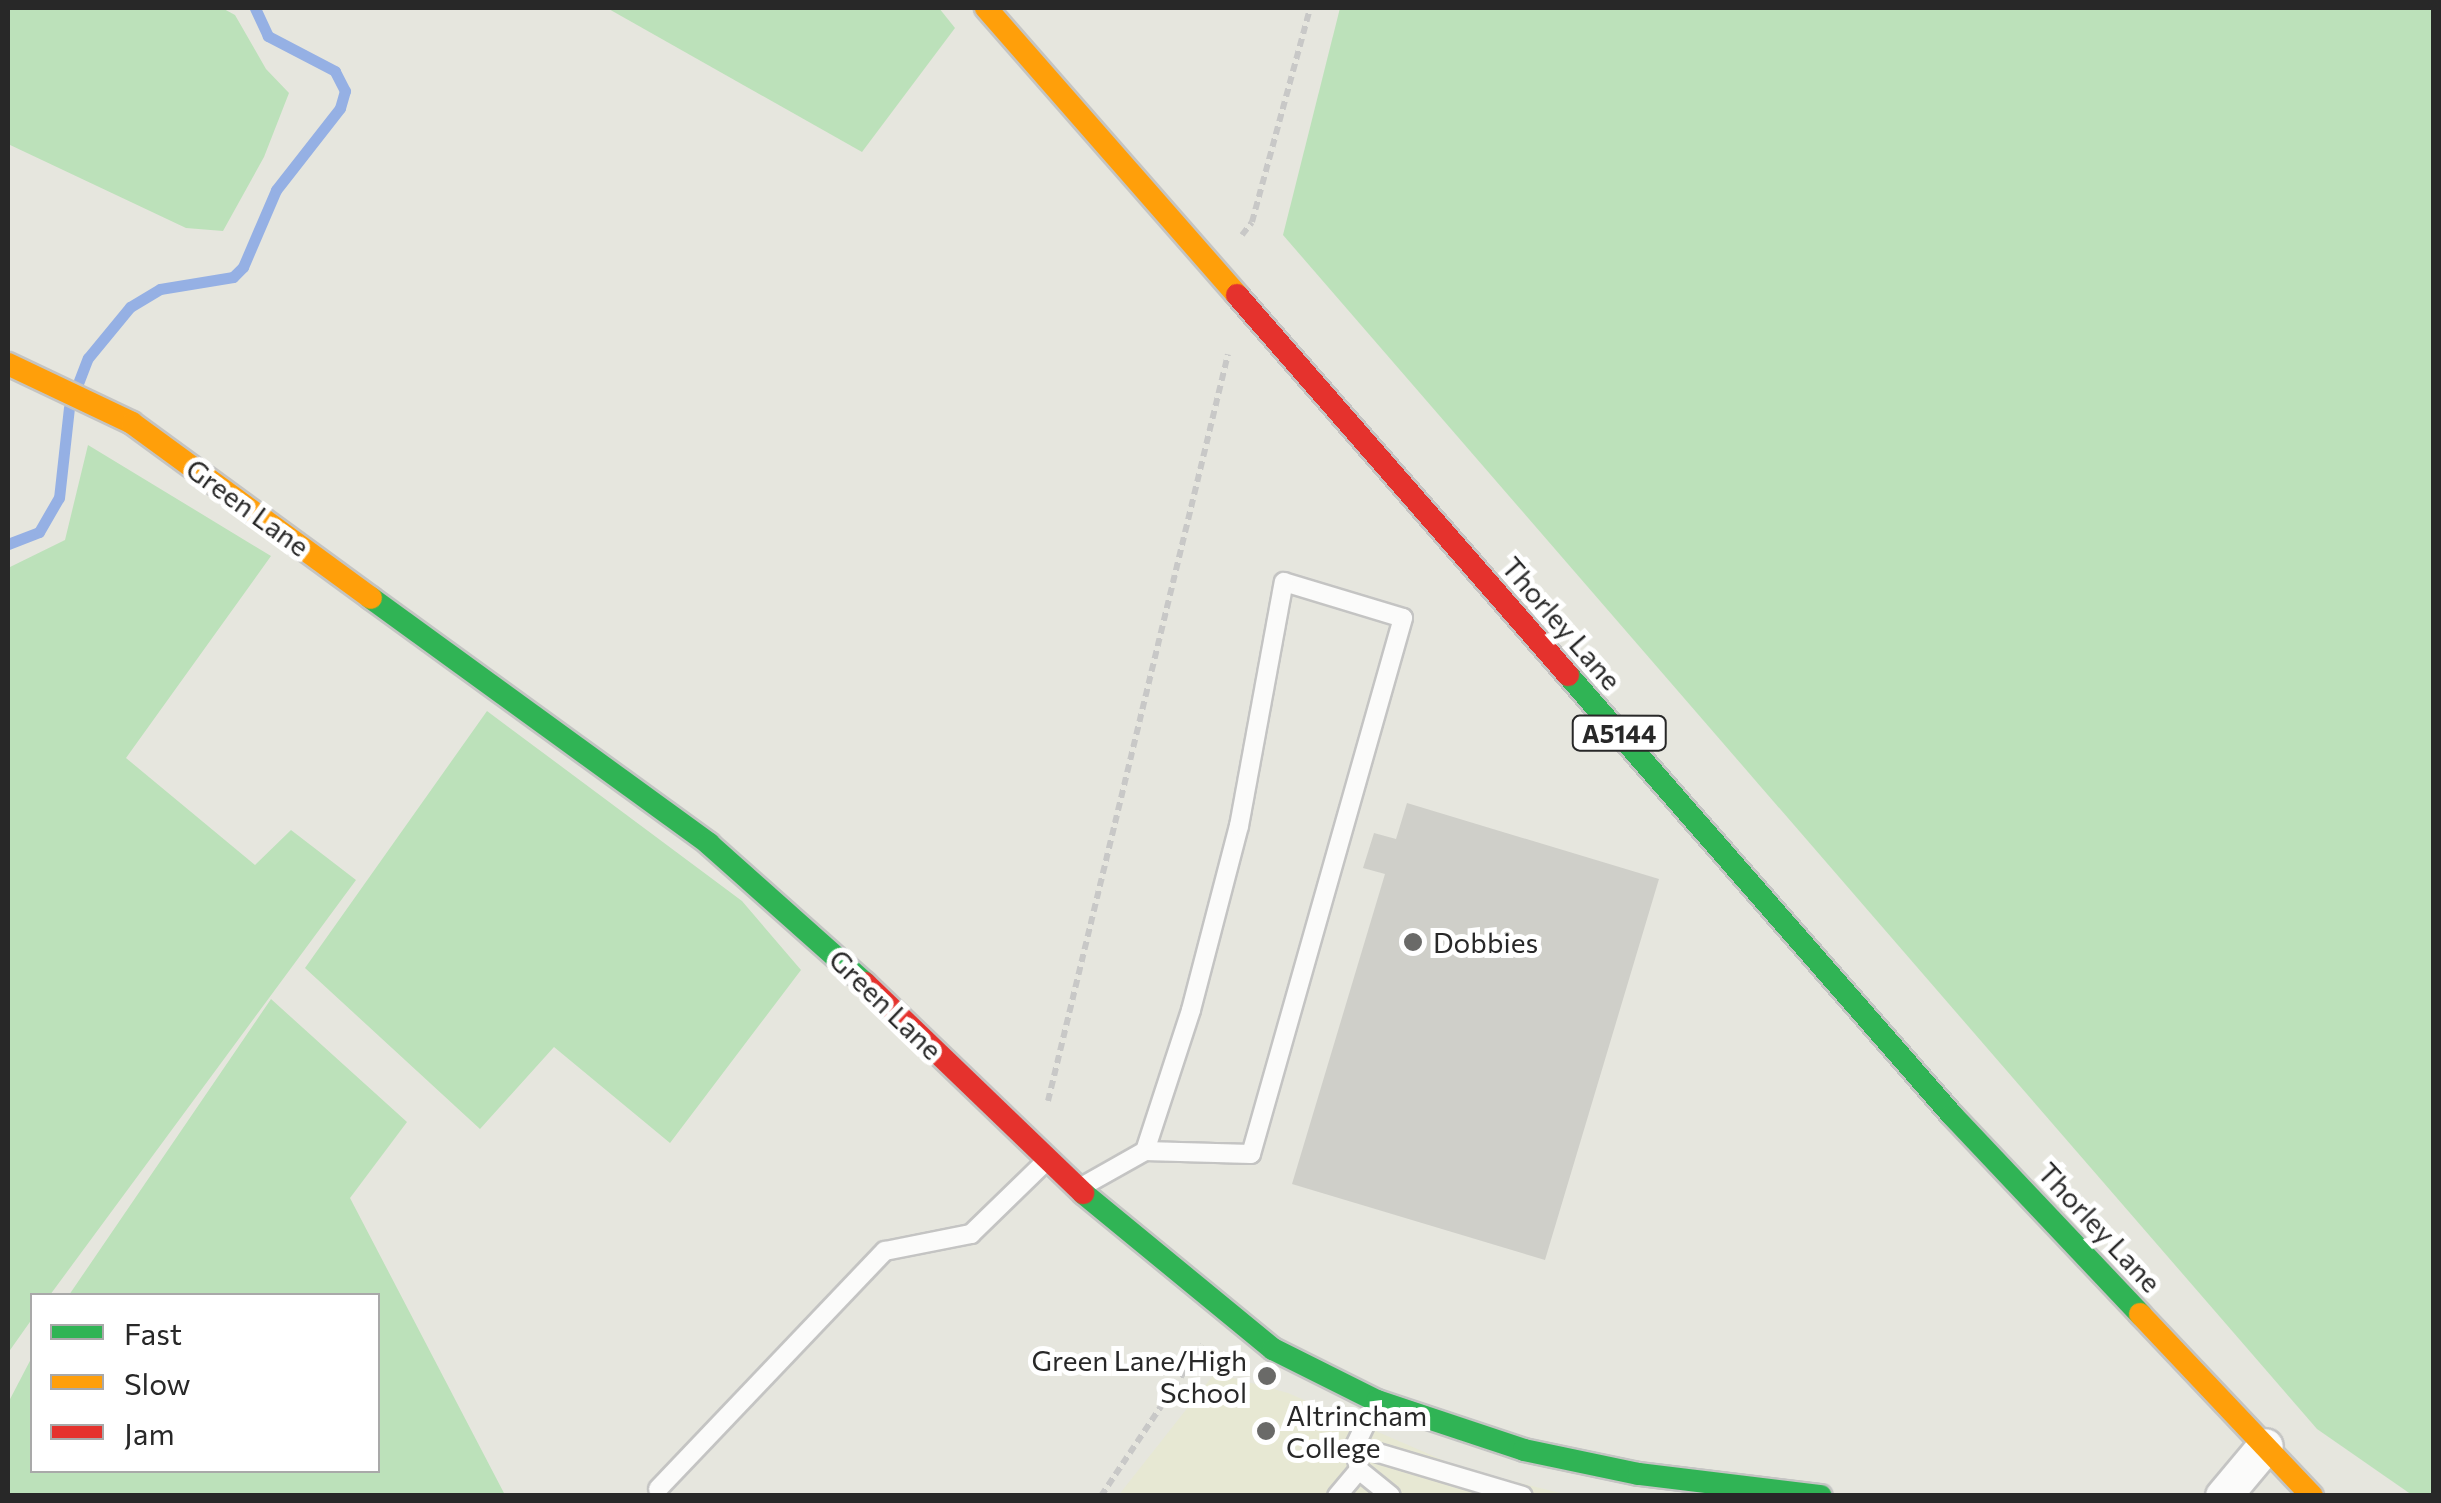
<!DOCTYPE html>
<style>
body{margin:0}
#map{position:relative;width:2441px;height:1503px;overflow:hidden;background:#e6e6de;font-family:Commissioner,sans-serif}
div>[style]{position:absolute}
.education>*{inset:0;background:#e7e8d3}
.green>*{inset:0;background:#bce1ba}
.stream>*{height:11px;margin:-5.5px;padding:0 5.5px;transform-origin:5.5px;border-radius:5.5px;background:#95b0e4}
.building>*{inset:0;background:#cfcfc9}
.path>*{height:6px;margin-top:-3px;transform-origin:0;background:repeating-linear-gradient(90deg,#c8c8c7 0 8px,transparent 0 13px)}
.roads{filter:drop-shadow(2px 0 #c4c4c3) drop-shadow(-2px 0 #c4c4c3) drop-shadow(0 2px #c4c4c3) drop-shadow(0 -2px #c4c4c3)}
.lane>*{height:18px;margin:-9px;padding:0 9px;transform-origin:9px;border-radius:9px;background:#fbfbfa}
.street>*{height:35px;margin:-17.5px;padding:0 17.5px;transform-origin:17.5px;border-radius:17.5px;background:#fbfbfa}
.fast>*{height:22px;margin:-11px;padding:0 11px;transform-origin:11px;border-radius:11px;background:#30b455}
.slow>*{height:22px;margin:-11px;padding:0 11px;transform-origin:11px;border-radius:11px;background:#ff9f0a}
.jam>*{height:22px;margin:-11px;padding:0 11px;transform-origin:11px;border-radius:11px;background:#e5322d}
.dots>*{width:28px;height:28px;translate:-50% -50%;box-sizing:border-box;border:5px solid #fff;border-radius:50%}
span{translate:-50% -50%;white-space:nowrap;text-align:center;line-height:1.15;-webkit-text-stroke:10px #fff;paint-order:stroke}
.shield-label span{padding:2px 8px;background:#fff;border:2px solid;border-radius:8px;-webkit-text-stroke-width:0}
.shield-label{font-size:25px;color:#282828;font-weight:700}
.street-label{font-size:28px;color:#282828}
.poi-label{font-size:28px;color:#282828}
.left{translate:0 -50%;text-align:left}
.right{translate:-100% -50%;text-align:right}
.frame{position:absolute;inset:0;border:10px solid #282828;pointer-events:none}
.legend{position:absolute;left:30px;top:1293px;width:350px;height:180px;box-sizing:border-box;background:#fff;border:2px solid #a9a9a9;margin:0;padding:12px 18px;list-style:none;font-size:30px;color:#282828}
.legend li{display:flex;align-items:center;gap:20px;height:50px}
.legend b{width:50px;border:2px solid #a9a9a9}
</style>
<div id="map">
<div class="education">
<div style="clip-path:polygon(1215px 1373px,1288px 1393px,1461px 1468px,1568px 1495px,1118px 1496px)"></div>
</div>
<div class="green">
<div style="clip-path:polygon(8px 8px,222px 8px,235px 15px,266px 69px,289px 93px,264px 157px,223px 231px,186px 228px,8px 144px)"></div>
<div style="clip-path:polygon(607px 8px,939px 8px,955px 28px,862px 152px)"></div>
<div style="clip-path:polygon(1340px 8px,2433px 8px,2433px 1495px,2412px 1495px,2317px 1429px,1283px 235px)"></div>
<div style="clip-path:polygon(88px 445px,271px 556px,126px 758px,255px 865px,291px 830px,356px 880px,50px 1295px,32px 1296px,32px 1319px,8px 1353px,8px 568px,65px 540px)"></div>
<div style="clip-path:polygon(487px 711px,742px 901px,801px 970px,670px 1143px,554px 1047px,480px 1129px,305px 968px)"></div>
<div style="clip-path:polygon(271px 999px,407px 1122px,350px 1198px,505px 1495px,8px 1495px,8px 1403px,32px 1357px,32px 1470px,378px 1470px,378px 1296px,69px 1295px)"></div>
</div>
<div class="stream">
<div style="left:77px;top:386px;width:30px;rotate:-69deg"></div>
<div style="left:88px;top:358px;width:66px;rotate:-50.5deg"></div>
<div style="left:130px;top:307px;width:35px;rotate:-31deg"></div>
<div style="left:160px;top:289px;width:74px;rotate:-9.3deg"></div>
<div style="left:233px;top:277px;width:14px;rotate:-45deg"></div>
<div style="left:243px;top:267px;width:84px;rotate:-66.8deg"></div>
<div style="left:276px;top:190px;width:104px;rotate:-52deg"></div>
<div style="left:340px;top:108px;width:18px;rotate:-74deg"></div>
<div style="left:345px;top:91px;width:22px;rotate:-117deg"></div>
<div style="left:335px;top:71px;width:76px;rotate:-152.4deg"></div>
<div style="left:268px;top:36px;width:31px;rotate:-115deg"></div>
<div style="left:8px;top:544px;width:33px;rotate:-21deg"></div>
<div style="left:39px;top:532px;width:39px;rotate:-60deg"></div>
<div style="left:59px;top:498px;width:91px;rotate:-83.7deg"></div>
</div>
<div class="building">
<div style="clip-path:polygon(1407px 803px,1659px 879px,1545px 1260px,1292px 1184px,1385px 874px,1363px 868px,1374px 833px,1396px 839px)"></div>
</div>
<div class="path">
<div style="left:1242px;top:235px;width:16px;rotate:-52deg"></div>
<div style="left:1252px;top:222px;width:222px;rotate:-74.8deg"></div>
<div style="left:1048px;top:1101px;width:768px;rotate:-76.45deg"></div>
<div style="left:1101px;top:1496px;width:182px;rotate:-56.2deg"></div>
</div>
<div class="roads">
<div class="lane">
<div style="left:1284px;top:582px;width:124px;rotate:16.8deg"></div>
<div style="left:1403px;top:618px;width:557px;rotate:105.83deg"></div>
<div style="left:1251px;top:1154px;width:106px;rotate:-178.4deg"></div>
<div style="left:1145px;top:1151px;width:148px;rotate:-71.9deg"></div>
<div style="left:1191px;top:1010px;width:190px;rotate:-75.4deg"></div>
<div style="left:1239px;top:826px;width:248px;rotate:-79.6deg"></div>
<div style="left:1083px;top:1186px;width:71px;rotate:-29.4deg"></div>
<div style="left:1376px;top:1402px;width:49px;rotate:115.5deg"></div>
<div style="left:1355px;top:1446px;width:24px;rotate:81deg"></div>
<div style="left:1359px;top:1470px;width:41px;rotate:39.1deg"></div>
<div style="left:1355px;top:1446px;width:175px;rotate:16.6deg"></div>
<div style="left:658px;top:1489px;width:329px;rotate:-46.4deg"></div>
<div style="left:885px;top:1251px;width:88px;rotate:-11.2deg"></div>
<div style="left:971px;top:1234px;width:106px;rotate:-44.2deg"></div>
<div style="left:1337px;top:1496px;width:34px;rotate:-50deg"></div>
</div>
<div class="street">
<div style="left:2223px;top:1496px;width:65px;rotate:-50deg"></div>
</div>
<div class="fast">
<div style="left:371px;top:598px;width:418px;rotate:36deg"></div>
<div style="left:709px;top:844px;width:209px;rotate:41.7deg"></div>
<div style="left:1568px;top:675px;width:584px;rotate:48.89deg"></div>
<div style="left:1952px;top:1115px;width:274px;rotate:46.6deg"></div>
<div style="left:1083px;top:1193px;width:246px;rotate:39.4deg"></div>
<div style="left:1273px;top:1349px;width:116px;rotate:26.6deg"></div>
<div style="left:1377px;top:1401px;width:155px;rotate:18.4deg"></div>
<div style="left:1524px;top:1450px;width:117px;rotate:11.8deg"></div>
<div style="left:1639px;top:1474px;width:183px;rotate:6.9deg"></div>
</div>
<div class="slow">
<div style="left:986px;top:8px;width:381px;rotate:48.8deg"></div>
<div style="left:8px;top:364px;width:137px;rotate:25.4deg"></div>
<div style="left:132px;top:423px;width:296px;rotate:36.2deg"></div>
<div style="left:2140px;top:1314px;width:250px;rotate:46.6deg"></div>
</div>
<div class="jam">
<div style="left:1237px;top:295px;width:504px;rotate:48.94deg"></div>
<div style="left:865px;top:983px;width:303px;rotate:43.9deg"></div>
</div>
</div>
<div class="dots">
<div style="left:1413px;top:942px;background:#6a6a68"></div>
<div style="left:1267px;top:1376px;background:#6a6a68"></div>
<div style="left:1266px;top:1431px;background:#6a6a68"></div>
</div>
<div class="shield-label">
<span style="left:1619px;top:733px">A5144</span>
</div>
<div class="street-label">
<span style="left:248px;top:507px;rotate:36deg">Green Lane</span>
<span style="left:1562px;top:623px;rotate:49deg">Thorley Lane</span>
<span style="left:886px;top:1004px;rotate:44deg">Green Lane</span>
<span style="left:2100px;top:1227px;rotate:47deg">Thorley Lane</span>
</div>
<div class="poi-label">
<span class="left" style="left:1433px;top:942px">Dobbies</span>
<span class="right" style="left:1247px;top:1376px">Green Lane/High<br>School</span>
<span class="left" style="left:1286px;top:1431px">Altrincham<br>College</span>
</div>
<div class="frame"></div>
<ul class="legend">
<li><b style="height:12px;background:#30b455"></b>Fast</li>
<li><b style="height:12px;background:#ff9f0a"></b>Slow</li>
<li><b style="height:12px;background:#e5322d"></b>Jam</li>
</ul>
</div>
